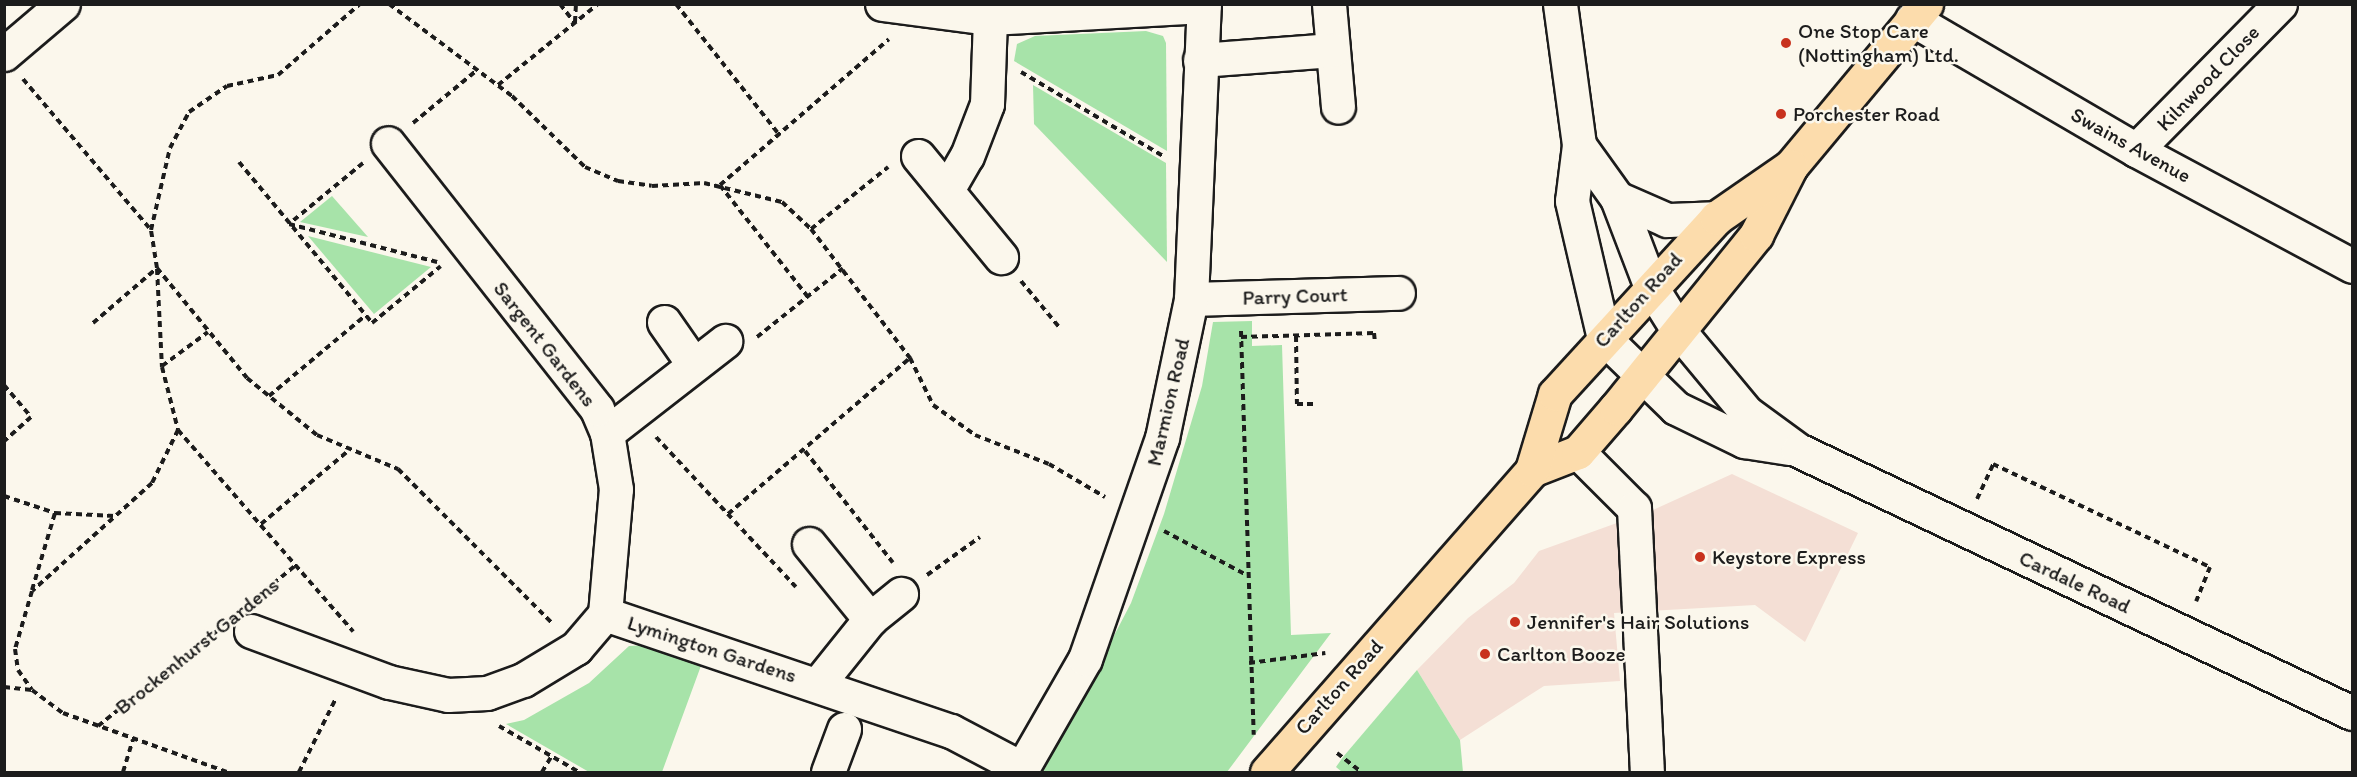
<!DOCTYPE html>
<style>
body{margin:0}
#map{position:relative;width:2357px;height:777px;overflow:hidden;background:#fbf7ec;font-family:Itim,sans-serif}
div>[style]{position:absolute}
.built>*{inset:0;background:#f4dfd5}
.green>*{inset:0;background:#a7e3a9}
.path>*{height:4px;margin-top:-2px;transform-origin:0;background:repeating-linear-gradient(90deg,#1c1c1c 0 6px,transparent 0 10.5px)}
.roads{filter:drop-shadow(2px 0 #1c1c1c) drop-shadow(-2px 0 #1c1c1c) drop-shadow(0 2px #1c1c1c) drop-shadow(0 -2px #1c1c1c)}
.minor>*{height:33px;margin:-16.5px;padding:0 16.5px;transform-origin:16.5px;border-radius:16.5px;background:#fbf7ec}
.major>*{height:33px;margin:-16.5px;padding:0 16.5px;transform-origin:16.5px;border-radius:16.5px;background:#fcdcac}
.dots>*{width:16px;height:16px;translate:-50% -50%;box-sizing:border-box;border:3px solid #fbf7ec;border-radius:50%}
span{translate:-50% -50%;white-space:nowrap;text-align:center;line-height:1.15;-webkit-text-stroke:5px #fbf7ec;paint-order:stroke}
.poi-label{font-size:21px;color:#1c1c1c}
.left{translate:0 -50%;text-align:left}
.street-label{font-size:21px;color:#1c1c1c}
.frame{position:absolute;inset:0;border:6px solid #1c1c1c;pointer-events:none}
</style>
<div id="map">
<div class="built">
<div style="clip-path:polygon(1732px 474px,1858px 533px,1805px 642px,1755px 605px,1614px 613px,1620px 681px,1544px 686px,1460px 740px,1417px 670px,1468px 618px,1514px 583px,1539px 551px,1653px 510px)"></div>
</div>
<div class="green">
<div style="clip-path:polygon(1146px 31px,1163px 36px,1166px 43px,1167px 151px,1014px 61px,1017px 44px,1035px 36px)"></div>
<div style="clip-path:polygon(1033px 85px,1166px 163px,1167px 262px,1034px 124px)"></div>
<div style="clip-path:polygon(332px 196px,368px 237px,300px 222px)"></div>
<div style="clip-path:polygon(308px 236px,431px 267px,374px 314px)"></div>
<div style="clip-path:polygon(1252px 321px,1252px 346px,1282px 345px,1291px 635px,1331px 633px,1227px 772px,1043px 772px,1131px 603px,1164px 514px,1202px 386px,1213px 322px)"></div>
<div style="clip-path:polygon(649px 645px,702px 663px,662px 772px,589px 772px,506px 724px,524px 720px,589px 683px,629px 646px)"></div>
<div style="clip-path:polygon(1417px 670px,1460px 740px,1463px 772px,1342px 772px,1336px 767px,1343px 757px)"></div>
</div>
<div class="path">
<div style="left:389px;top:4px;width:154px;rotate:36.8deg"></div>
<div style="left:512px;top:96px;width:102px;rotate:44.2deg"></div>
<div style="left:585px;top:167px;width:36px;rotate:23deg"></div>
<div style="left:618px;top:181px;width:34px;rotate:8deg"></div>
<div style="left:652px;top:186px;width:52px;rotate:-3.3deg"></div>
<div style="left:704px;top:183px;width:80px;rotate:13.7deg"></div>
<div style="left:782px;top:202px;width:40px;rotate:43deg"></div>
<div style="left:811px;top:229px;width:163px;rotate:52.5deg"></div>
<div style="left:910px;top:358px;width:52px;rotate:63.9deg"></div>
<div style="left:933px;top:405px;width:52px;rotate:35.5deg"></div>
<div style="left:975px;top:435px;width:79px;rotate:21.4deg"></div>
<div style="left:1049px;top:464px;width:65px;rotate:30.5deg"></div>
<div style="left:560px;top:4px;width:24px;rotate:52deg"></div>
<div style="left:676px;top:4px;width:164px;rotate:51.7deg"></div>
<div style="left:575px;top:22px;width:18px;rotate:-87deg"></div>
<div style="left:1021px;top:72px;width:167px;rotate:30.6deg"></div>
<div style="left:23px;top:79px;width:197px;rotate:49.7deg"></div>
<div style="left:498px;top:85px;width:129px;rotate:-39deg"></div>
<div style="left:413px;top:123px;width:83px;rotate:-39.6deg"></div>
<div style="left:239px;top:162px;width:209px;rotate:50.4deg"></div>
<div style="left:372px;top:323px;width:89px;rotate:-39.6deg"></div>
<div style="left:363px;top:163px;width:96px;rotate:140.5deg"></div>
<div style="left:289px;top:224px;width:153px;rotate:14.4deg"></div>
<div style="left:811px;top:229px;width:99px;rotate:-38.8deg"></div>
<div style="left:157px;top:268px;width:142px;rotate:50.7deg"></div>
<div style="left:247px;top:378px;width:90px;rotate:39.2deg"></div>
<div style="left:317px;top:435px;width:88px;rotate:22.8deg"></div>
<div style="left:398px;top:469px;width:219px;rotate:45deg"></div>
<div style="left:157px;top:269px;width:98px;rotate:87.1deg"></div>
<div style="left:162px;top:367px;width:65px;rotate:75.7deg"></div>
<div style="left:178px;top:430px;width:267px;rotate:49deg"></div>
<div style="left:1021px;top:281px;width:60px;rotate:50.4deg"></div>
<div style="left:808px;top:297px;width:142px;rotate:-128.2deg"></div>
<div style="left:720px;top:185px;width:223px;rotate:-40.8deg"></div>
<div style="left:93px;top:323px;width:84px;rotate:-40.7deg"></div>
<div style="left:157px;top:268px;width:38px;rotate:-99deg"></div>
<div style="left:151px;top:230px;width:84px;rotate:-77deg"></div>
<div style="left:170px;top:148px;width:41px;rotate:-62.2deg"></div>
<div style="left:189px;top:112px;width:46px;rotate:-34.4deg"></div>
<div style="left:227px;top:86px;width:52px;rotate:-12.2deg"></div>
<div style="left:278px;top:75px;width:108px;rotate:-40.9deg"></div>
<div style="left:1241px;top:331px;width:404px;rotate:88.2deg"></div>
<div style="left:1296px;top:336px;width:68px;rotate:89.2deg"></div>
<div style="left:1297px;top:404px;width:16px"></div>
<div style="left:757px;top:337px;width:110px;rotate:-38.7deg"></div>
<div style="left:1241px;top:337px;width:133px;rotate:-1.7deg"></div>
<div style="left:1374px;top:333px;width:10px;rotate:84deg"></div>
<div style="left:162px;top:366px;width:57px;rotate:-36.5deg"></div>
<div style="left:4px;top:385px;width:42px;rotate:49.8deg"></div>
<div style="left:31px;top:417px;width:36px;rotate:138deg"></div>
<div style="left:269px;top:396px;width:126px;rotate:-39.9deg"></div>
<div style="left:178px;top:430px;width:59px;rotate:116.1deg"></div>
<div style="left:152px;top:483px;width:161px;rotate:138deg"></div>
<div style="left:32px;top:591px;width:60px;rotate:106.3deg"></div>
<div style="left:15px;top:649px;width:21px;rotate:82deg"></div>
<div style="left:18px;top:670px;width:24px;rotate:55deg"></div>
<div style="left:32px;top:690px;width:39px;rotate:37deg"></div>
<div style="left:63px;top:713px;width:174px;rotate:19.8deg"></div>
<div style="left:656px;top:437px;width:205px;rotate:47deg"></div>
<div style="left:805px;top:451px;width:142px;rotate:51.8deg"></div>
<div style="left:4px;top:496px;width:54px;rotate:18.4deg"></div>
<div style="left:55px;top:513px;width:60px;rotate:2.9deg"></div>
<div style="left:1977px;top:499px;width:38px;rotate:-65deg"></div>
<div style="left:1993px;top:464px;width:240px;rotate:25.4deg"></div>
<div style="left:2210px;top:567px;width:37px;rotate:112deg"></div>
<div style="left:728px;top:514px;width:240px;rotate:-40.6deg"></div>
<div style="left:261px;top:524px;width:114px;rotate:-40deg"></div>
<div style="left:1164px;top:531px;width:92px;rotate:28deg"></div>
<div style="left:927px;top:575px;width:65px;rotate:-35.6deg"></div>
<div style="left:32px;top:590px;width:80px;rotate:-73.4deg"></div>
<div style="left:257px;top:597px;width:50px;rotate:-39.4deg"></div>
<div style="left:1249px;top:663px;width:77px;rotate:-7.5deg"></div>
<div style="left:4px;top:687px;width:28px;rotate:6deg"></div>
<div style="left:98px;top:726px;width:152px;rotate:-38.6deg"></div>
<div style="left:499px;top:726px;width:92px;rotate:29.9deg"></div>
<div style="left:1337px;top:753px;width:31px;rotate:38deg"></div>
<div style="left:123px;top:772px;width:34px;rotate:-73deg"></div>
<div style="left:299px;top:772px;width:83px;rotate:-63.4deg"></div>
<div style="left:542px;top:772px;width:17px;rotate:-59deg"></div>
</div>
<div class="roads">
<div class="minor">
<div style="left:882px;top:4px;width:109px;rotate:7.4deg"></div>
<div style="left:990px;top:18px;width:214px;rotate:-3.2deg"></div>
<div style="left:1329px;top:4px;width:103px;rotate:85deg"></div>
<div style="left:1560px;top:4px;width:142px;rotate:82.3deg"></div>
<div style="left:1579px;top:145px;width:56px;rotate:97.1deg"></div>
<div style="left:1572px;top:201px;width:141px;rotate:76.9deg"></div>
<div style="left:1604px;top:338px;width:100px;rotate:44.2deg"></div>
<div style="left:1676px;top:408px;width:76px;rotate:25.9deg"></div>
<div style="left:1744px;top:441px;width:47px;rotate:8.7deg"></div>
<div style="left:1912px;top:19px;width:259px;rotate:30.3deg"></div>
<div style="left:2136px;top:150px;width:245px;rotate:28.2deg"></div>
<div style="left:4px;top:54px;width:77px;rotate:-40.3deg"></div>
<div style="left:1200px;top:60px;width:133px;rotate:-4.3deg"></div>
<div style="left:1579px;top:145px;width:65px;rotate:54.4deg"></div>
<div style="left:1617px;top:198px;width:95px;rotate:69.1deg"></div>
<div style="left:1651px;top:287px;width:51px;rotate:57.9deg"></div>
<div style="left:1678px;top:330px;width:107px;rotate:50.3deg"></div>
<div style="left:1746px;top:412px;width:64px;rotate:36.2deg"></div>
<div style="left:1798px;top:450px;width:613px;rotate:25.4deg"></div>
<div style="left:2136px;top:150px;width:205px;rotate:-45.4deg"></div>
<div style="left:918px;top:156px;width:131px;rotate:50.6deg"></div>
<div style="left:947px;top:190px;width:39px;rotate:-60deg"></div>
<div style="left:967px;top:156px;width:56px;rotate:-69deg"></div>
<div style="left:987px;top:104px;width:86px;rotate:-88deg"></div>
<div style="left:1617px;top:198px;width:55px;rotate:23.7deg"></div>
<div style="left:1667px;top:220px;width:49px;rotate:-2.3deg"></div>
<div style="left:1191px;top:299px;width:207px;rotate:-1.7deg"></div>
<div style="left:664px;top:322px;width:52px;rotate:55.1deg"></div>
<div style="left:607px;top:433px;width:150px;rotate:-37.9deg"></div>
<div style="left:1578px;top:452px;width:79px;rotate:45deg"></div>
<div style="left:1634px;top:508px;width:264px;rotate:87.2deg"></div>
<div style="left:809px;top:544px;width:97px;rotate:50.9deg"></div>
<div style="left:605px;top:614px;width:365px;rotate:18.7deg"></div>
<div style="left:951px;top:731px;width:81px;rotate:27.8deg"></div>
<div style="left:251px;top:631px;width:147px;rotate:20.3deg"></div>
<div style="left:389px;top:682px;width:60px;rotate:12.4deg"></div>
<div style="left:448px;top:695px;width:39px;rotate:-3deg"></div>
<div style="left:487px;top:693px;width:38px;rotate:-20deg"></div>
<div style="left:523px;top:680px;width:62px;rotate:-31.1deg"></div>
<div style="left:576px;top:648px;width:45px;rotate:-49.5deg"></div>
<div style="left:605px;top:614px;width:125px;rotate:-85deg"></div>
<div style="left:616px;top:489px;width:57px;rotate:-99.1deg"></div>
<div style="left:607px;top:433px;width:26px;rotate:-113deg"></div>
<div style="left:597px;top:409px;width:338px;rotate:-128.2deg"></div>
<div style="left:818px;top:684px;width:83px;rotate:-51.3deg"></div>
<div style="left:870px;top:619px;width:40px;rotate:-39deg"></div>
<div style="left:828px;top:772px;width:46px;rotate:-69.6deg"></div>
<div style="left:1020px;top:772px;width:130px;rotate:-60.1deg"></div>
<div style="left:1085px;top:659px;width:234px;rotate:-70.8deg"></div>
<div style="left:1162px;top:438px;width:142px;rotate:-78.2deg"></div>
<div style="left:1191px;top:299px;width:295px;rotate:-87.5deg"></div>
</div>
<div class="major">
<div style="left:1532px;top:470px;width:49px;rotate:-21.4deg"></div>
<div style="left:1578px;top:452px;width:58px;rotate:-49.2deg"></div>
<div style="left:1616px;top:408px;width:223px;rotate:-51deg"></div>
<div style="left:1756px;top:235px;width:77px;rotate:-63.1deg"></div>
<div style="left:1791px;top:166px;width:211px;rotate:-50.2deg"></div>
<div style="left:1267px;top:772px;width:402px;rotate:-48.7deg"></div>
<div style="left:1532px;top:470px;width:79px;rotate:-73.2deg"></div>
<div style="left:1555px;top:394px;width:239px;rotate:-47.5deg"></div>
<div style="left:1716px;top:218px;width:91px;rotate:-34.7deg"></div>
</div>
</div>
<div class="dots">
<div style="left:1786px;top:43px;background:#c8321e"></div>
<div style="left:1781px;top:114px;background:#c8321e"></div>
<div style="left:1700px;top:557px;background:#c8321e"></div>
<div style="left:1515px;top:622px;background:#c8321e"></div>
<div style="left:1485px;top:654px;background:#c8321e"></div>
</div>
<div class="poi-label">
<span class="left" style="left:1798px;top:43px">One Stop Care<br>(Nottingham) Ltd.</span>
<span class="left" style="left:1793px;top:114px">Porchester Road</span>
<span class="left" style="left:1712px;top:557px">Keystore Express</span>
<span class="left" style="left:1527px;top:622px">Jennifer's Hair Solutions</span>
<span class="left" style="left:1497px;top:654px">Carlton Booze</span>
</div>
<div class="street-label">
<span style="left:2208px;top:78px;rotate:-46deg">Kilnwood Close</span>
<span style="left:2131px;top:145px;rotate:29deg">Swains Avenue</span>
<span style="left:1295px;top:296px;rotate:-2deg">Parry Court</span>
<span style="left:1638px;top:300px;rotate:-48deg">Carlton Road</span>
<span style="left:545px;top:344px;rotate:52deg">Sargent Gardens</span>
<span style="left:1168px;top:402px;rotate:-77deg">Marmion Road</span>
<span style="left:2075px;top:582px;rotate:25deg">Cardale Road</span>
<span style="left:197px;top:646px;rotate:-39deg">Brockenhurst Gardens</span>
<span style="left:712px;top:649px;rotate:18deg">Lymington Gardens</span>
<span style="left:1339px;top:687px;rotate:-48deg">Carlton Road</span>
</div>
<div class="frame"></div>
</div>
